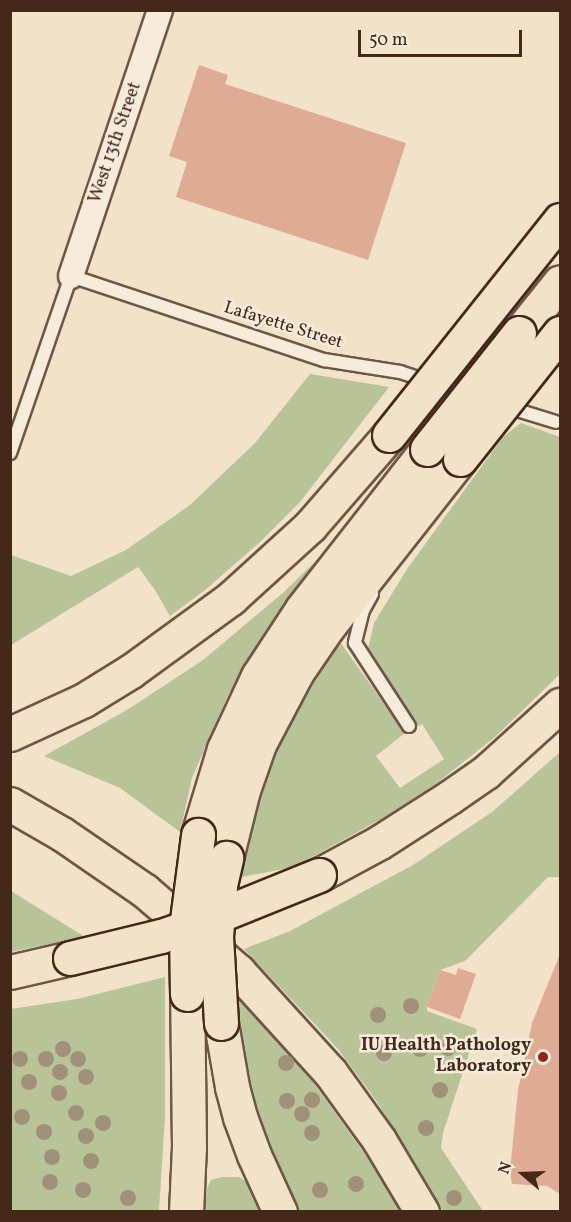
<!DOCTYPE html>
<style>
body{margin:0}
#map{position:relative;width:571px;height:1222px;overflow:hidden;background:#f2e2c8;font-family:Vollkorn,serif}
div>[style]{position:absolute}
.green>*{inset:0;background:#b8c498}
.building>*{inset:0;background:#dfab94}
.roads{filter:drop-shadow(2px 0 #705645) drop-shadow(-2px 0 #705645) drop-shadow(0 2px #705645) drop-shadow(0 -2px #705645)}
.service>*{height:12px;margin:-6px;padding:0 6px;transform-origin:6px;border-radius:6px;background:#f7ecdb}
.minor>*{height:24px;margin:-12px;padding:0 12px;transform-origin:12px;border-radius:12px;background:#f7ecdb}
.motorway>*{height:33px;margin:-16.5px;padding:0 16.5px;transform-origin:16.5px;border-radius:16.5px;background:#f2e2c8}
.bridges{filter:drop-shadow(2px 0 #442819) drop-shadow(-2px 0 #442819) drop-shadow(0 2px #442819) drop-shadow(0 -2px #442819)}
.motorway-bridge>*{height:33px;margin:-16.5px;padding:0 16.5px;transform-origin:16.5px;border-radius:16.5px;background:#f2e2c8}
.trees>*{width:16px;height:16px;margin:-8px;border-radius:50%;background:#a29179}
.dots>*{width:16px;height:16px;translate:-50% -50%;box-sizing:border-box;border:3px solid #f7ecdb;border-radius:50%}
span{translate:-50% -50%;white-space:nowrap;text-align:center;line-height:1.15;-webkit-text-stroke:5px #f7ecdb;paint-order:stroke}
.street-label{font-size:18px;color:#442819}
.poi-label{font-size:18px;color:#442819;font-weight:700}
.right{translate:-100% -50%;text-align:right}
.frame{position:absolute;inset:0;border:12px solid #442819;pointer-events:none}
.north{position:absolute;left:493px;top:1144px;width:60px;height:60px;-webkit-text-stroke:4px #f7ecdb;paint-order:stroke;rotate:289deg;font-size:16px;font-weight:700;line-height:24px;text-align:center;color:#442819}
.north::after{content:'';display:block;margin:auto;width:21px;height:27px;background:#442819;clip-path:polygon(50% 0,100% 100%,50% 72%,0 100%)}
.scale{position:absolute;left:358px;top:30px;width:164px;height:27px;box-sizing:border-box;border:3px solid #442819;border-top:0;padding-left:8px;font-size:18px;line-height:21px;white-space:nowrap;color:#442819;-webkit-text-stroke:4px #f7ecdb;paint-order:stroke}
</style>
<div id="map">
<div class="green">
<div style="clip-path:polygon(310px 374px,389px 387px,300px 502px,260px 542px,204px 591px,170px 616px,155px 590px,138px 567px,11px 645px,11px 555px,71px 576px,126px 550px,190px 505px,255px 443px)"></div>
<div style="clip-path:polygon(521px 423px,560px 437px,560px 674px,495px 737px,437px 783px,383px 818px,294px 867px,237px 878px,255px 804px,273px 754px,304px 695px,340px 642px,405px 733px,376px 756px,400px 788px,444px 759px,422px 724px,416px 728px,367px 653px,374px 623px,407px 569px,503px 437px)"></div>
<div style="clip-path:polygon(335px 542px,272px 623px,227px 697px,192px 778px,180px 832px,120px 788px,44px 756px,127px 710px,203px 660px,284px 592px)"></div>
<div style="clip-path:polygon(560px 752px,560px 877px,548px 877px,465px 961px,440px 970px,427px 1007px,427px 1011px,477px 1029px,443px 1133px,441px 1148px,483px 1211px,443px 1211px,377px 1102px,338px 1049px,244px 949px,290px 931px,413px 865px,492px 812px)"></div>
<div style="clip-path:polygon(10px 891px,11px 891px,85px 937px,11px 952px)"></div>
<div style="clip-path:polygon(165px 977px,165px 1117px,159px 1211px,11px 1211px,11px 1009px,77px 999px)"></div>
<div style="clip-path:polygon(233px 994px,275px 1037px,313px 1082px,380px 1175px,401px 1211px,295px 1211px,248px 1098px)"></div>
<div style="clip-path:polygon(222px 1177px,239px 1177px,247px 1182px,260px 1211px,204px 1211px,205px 1193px,211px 1180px)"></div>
</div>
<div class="building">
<div style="clip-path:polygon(199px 65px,228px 75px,225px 84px,406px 143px,368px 260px,176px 197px,187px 162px,169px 156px)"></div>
<div style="clip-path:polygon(560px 954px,560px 1194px,547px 1186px,512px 1184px,510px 1171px,518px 1090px,532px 1023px)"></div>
<div style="clip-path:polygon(458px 968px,476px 974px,460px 1019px,427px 1007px,440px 970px,456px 975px)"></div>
</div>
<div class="roads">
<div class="service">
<div style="left:504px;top:406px;width:54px;rotate:17.1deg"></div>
<div style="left:10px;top:453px;width:187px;rotate:-71deg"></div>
<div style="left:71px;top:276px;width:267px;rotate:18.4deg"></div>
<div style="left:324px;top:360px;width:77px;rotate:9deg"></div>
<div style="left:400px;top:372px;width:71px;rotate:18.2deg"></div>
<div style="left:372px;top:594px;width:18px;rotate:119deg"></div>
<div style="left:363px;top:610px;width:34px;rotate:104deg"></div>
<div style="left:355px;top:643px;width:99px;rotate:57deg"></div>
</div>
<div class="minor">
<div style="left:71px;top:276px;width:280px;rotate:-71.5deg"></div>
</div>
<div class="motorway">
<div style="left:519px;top:333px;width:65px;rotate:-51.2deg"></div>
<div style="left:10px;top:734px;width:81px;rotate:-24.7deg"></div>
<div style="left:84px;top:700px;width:55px;rotate:-31.7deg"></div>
<div style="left:131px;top:671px;width:124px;rotate:-36.1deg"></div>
<div style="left:231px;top:598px;width:107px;rotate:-42.3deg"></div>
<div style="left:310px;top:526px;width:121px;rotate:-49deg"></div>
<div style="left:10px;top:804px;width:60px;rotate:30deg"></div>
<div style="left:62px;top:834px;width:101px;rotate:34.5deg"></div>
<div style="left:145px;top:891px;width:123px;rotate:40.7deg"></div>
<div style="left:238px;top:971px;width:137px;rotate:47.7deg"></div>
<div style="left:330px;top:1072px;width:84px;rotate:54.2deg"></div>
<div style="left:379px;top:1140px;width:84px;rotate:59.2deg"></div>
<div style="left:198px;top:835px;width:90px;rotate:-73.2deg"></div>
<div style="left:224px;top:749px;width:81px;rotate:-65deg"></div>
<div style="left:258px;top:676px;width:80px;rotate:-56.7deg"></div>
<div style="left:302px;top:609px;width:203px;rotate:-52deg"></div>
<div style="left:226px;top:858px;width:70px;rotate:-76deg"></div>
<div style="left:243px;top:790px;width:49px;rotate:-70.8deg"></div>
<div style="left:259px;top:744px;width:81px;rotate:-62.2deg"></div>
<div style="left:297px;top:672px;width:53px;rotate:-55.7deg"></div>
<div style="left:327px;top:628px;width:215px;rotate:-51.8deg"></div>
<div style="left:319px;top:875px;width:69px;rotate:-28.4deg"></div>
<div style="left:380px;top:842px;width:83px;rotate:-32.7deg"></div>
<div style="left:450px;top:797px;width:44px;rotate:-34.8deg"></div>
<div style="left:486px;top:772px;width:100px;rotate:-42.2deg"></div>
<div style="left:10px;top:972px;width:62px;rotate:-13.1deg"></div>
<div style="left:221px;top:1023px;width:65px;rotate:80.2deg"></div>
<div style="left:232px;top:1087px;width:31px;rotate:75deg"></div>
<div style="left:240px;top:1117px;width:40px;rotate:69.8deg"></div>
<div style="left:254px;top:1155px;width:63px;rotate:65.5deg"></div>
<div style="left:186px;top:1212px;width:65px;rotate:-87.4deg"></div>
<div style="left:189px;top:1147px;width:153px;rotate:-90.7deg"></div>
</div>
</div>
<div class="bridges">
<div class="motorway-bridge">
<div style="left:389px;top:435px;width:275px;rotate:-51.5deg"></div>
<div style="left:427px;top:449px;width:148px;rotate:-51.6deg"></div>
<div style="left:460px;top:459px;width:161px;rotate:-51.6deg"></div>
<div style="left:70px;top:958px;width:94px;rotate:-13.6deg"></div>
<div style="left:161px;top:936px;width:46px;rotate:-18.8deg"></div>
<div style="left:205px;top:921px;width:123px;rotate:-22deg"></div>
<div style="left:187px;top:994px;width:66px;rotate:-90.9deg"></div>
<div style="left:186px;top:928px;width:94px;rotate:-82.6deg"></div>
<div style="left:221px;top:1023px;width:86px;rotate:-93.3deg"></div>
<div style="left:216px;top:937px;width:52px;rotate:-85.6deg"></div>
<div style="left:220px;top:885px;width:28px;rotate:-77deg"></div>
</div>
</div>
<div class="trees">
<div style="left:411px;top:1006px"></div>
<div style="left:378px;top:1015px"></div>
<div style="left:448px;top:1048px"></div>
<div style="left:63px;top:1049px"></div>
<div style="left:420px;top:1049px"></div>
<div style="left:384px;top:1053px"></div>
<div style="left:20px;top:1059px"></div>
<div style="left:46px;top:1059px"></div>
<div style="left:78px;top:1059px"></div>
<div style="left:286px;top:1063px"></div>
<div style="left:60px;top:1072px"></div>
<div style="left:86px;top:1077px"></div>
<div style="left:29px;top:1082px"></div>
<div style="left:440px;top:1090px"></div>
<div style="left:59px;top:1093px"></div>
<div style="left:312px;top:1100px"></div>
<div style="left:287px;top:1101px"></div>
<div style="left:76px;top:1113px"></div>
<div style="left:302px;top:1114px"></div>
<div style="left:22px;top:1117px"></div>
<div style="left:103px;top:1123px"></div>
<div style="left:426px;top:1128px"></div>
<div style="left:44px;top:1132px"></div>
<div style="left:312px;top:1133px"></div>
<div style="left:86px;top:1136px"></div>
<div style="left:52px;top:1157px"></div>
<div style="left:91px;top:1161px"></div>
<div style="left:50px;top:1182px"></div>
<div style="left:356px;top:1184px"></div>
<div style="left:83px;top:1190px"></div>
<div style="left:320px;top:1190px"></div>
<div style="left:128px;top:1198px"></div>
<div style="left:454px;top:1198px"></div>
</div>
<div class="dots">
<div style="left:543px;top:1057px;background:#8f2418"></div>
</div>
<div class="street-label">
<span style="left:116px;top:143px;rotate:-71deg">West 13th Street</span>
<span style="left:283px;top:326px;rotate:17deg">Lafayette Street</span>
</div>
<div class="poi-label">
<span class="right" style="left:531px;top:1057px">IU Health Pathology<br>Laboratory</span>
</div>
<div class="frame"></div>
<div class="north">N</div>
<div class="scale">50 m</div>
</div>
